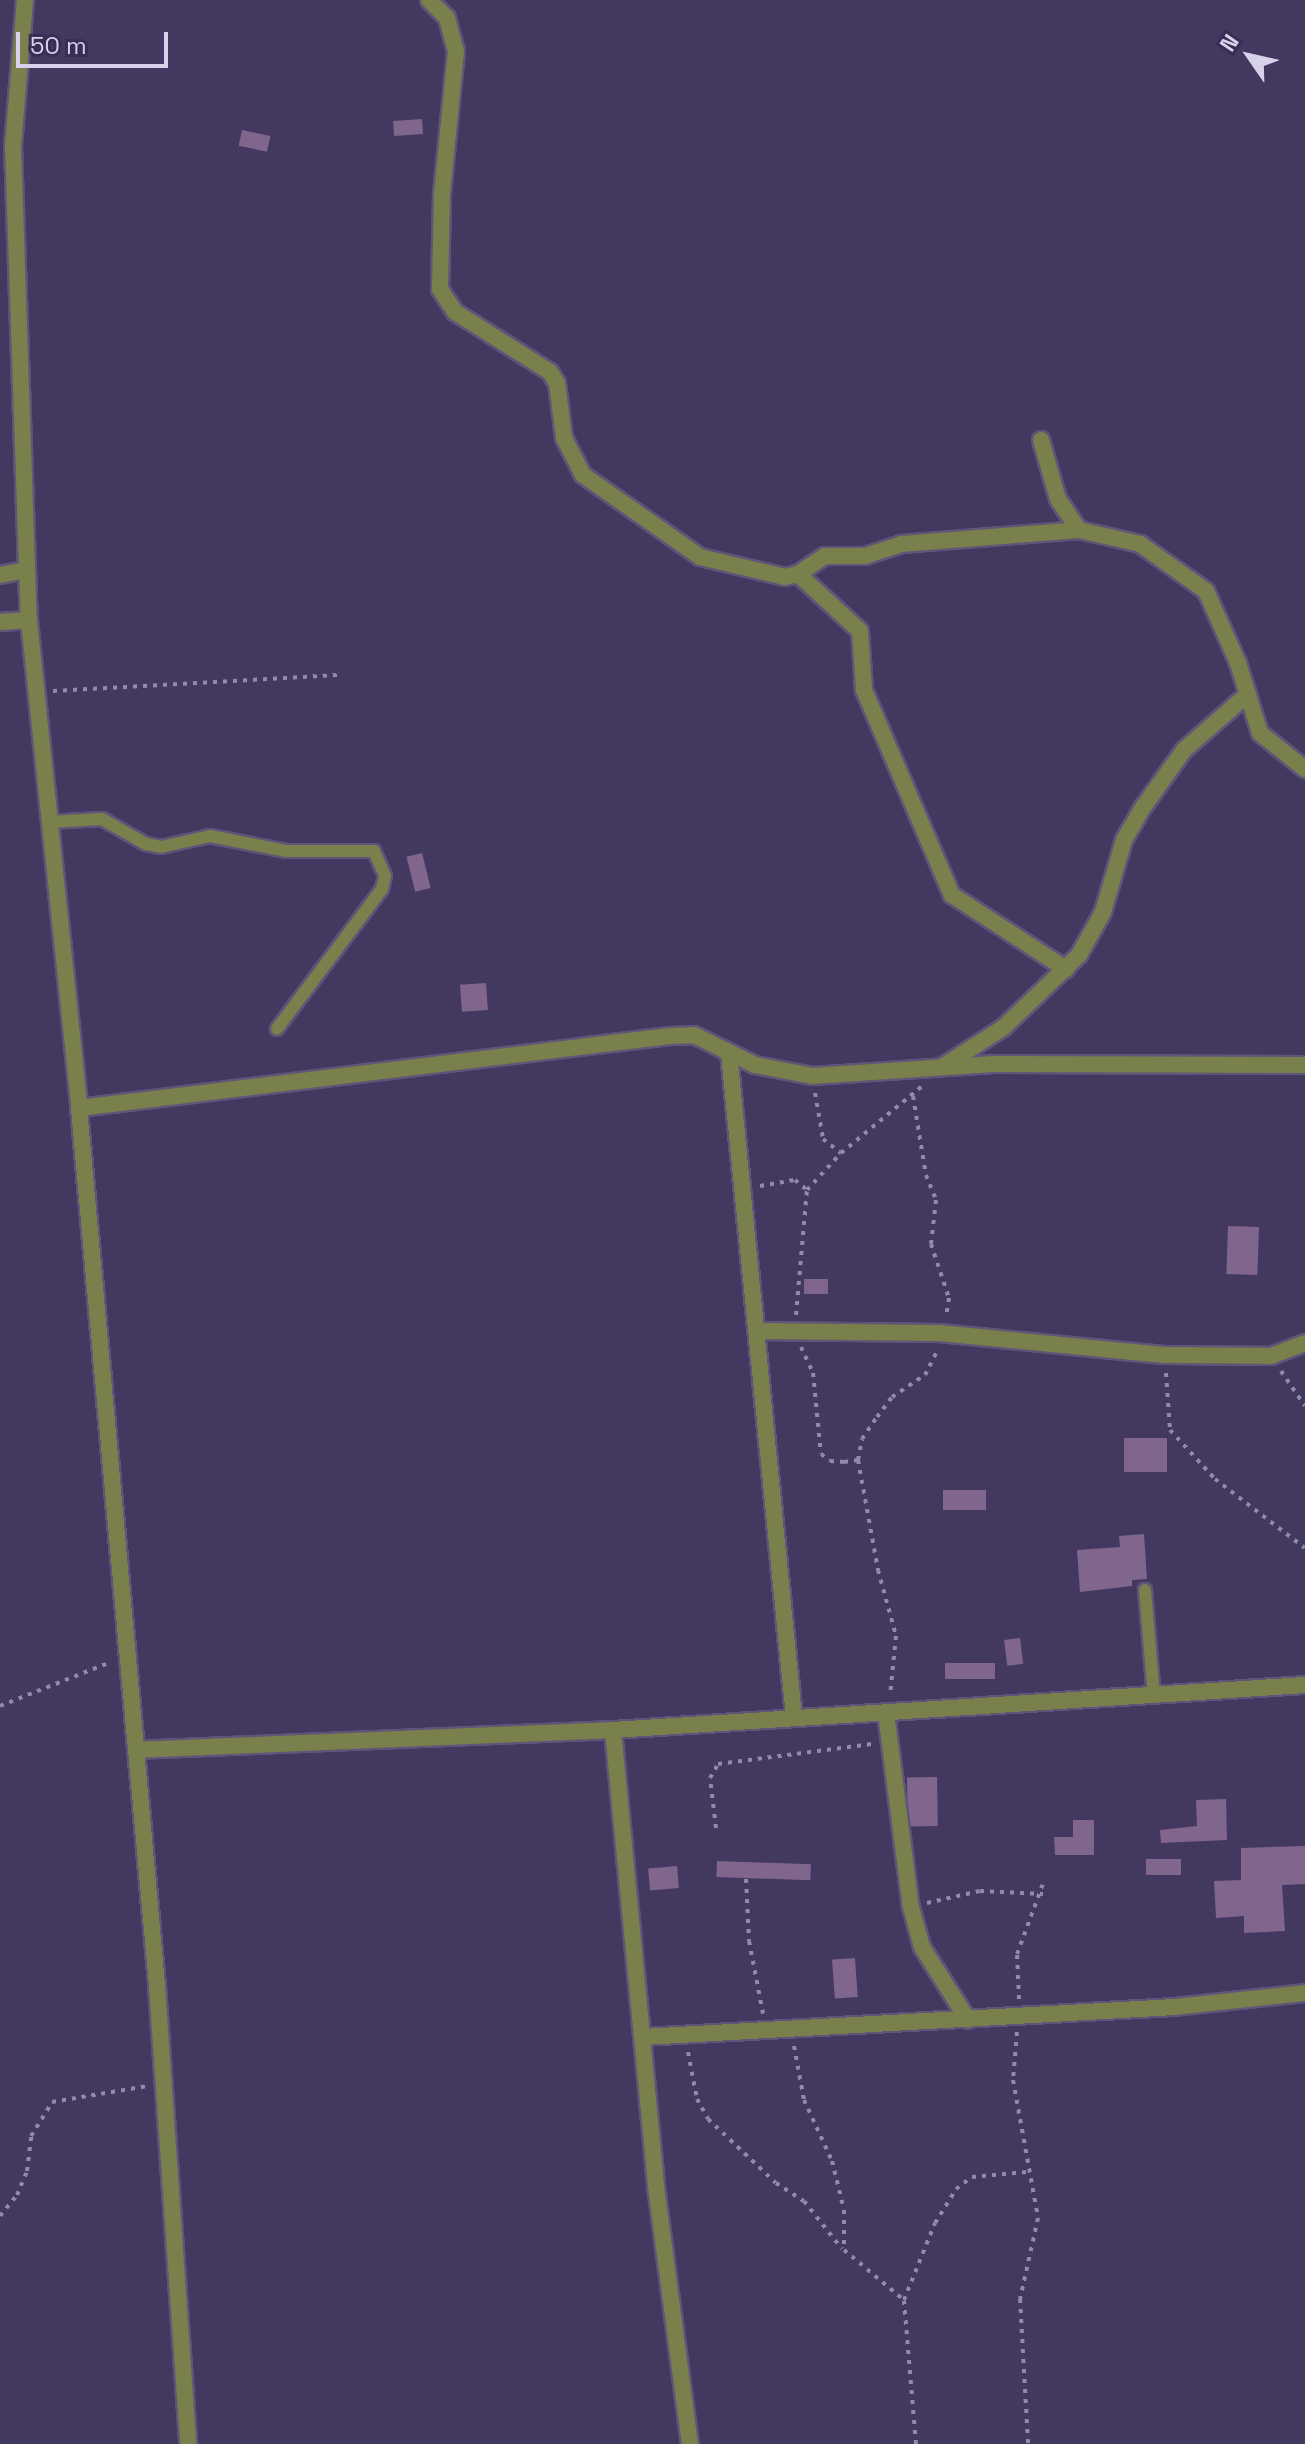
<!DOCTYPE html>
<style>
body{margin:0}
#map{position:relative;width:1305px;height:2444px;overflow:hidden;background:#433960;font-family:"Space Grotesk",sans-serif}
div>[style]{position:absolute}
.building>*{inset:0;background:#80658c;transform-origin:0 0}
.path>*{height:4px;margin-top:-2px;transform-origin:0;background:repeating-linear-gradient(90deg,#918aa9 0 4px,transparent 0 10px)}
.roads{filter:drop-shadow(2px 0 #5e5579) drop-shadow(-2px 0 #5e5579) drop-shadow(0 2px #5e5579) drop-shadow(0 -2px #5e5579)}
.service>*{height:12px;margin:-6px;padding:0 6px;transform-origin:6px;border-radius:6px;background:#79804b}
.minor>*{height:16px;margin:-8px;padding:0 8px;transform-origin:8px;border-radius:8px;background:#79804b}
span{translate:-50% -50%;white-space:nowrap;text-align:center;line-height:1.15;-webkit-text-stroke:6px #382e55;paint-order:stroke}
.north{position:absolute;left:1209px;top:16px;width:80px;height:80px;-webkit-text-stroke:6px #382e55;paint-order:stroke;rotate:304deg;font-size:22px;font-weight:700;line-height:32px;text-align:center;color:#d7d2ea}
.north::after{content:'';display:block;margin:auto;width:28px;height:36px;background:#d7d2ea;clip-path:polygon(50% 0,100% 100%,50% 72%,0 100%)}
.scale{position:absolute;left:16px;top:32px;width:152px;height:36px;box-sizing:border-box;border:4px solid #d7d2ea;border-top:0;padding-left:10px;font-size:24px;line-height:28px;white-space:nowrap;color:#d7d2ea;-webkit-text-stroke:6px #382e55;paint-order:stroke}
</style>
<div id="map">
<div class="building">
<div style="left:422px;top:119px;width:15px;height:29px;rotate:86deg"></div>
<div style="left:242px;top:130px;width:29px;height:16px;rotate:12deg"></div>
<div style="left:422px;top:853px;width:36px;height:16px;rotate:76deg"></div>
<div style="left:486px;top:983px;width:27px;height:26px;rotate:86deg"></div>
<div style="left:1228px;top:1226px;width:31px;height:48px;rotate:2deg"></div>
<div style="left:804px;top:1279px;width:24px;height:15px"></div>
<div style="left:1167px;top:1438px;width:34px;height:43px;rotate:90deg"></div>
<div style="left:986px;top:1490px;width:20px;height:43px;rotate:90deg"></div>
<div style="clip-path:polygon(1144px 1534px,1147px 1579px,1132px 1580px,1132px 1586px,1080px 1592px,1077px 1550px,1120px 1547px,1119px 1536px)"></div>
<div style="left:1020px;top:1638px;width:26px;height:16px;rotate:83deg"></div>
<div style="left:995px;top:1663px;width:16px;height:50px;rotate:90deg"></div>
<div style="left:937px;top:1777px;width:49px;height:30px;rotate:89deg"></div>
<div style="clip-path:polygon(1226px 1799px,1227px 1840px,1161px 1843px,1160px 1830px,1197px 1826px,1196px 1800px)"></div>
<div style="clip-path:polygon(1073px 1820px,1094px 1820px,1094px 1855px,1055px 1855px,1054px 1837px,1073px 1837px)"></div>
<div style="clip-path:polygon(1305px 1846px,1305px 1884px,1282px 1885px,1285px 1931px,1244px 1933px,1244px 1916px,1216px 1918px,1214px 1881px,1241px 1880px,1241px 1848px)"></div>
<div style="left:1181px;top:1859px;width:16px;height:35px;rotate:90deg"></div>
<div style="left:717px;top:1861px;width:94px;height:16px;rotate:2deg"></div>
<div style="left:677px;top:1866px;width:22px;height:29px;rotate:85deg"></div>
<div style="left:855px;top:1958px;width:39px;height:23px;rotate:86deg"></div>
</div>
<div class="path">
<div style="left:53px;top:691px;width:289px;rotate:-3.2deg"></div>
<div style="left:815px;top:1093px;width:47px;rotate:80.1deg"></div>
<div style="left:823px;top:1139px;width:23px;rotate:38deg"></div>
<div style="left:913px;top:1096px;width:80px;rotate:80.7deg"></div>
<div style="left:926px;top:1175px;width:27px;rotate:68deg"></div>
<div style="left:936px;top:1200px;width:44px;rotate:96.5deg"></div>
<div style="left:931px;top:1244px;width:57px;rotate:71.6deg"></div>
<div style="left:949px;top:1298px;width:20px;rotate:99deg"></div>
<div style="left:760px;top:1186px;width:36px;rotate:-10deg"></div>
<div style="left:795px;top:1180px;width:16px;rotate:40deg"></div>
<div style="left:807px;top:1190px;width:50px;rotate:-47.4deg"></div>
<div style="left:841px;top:1153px;width:104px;rotate:-39.5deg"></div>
<div style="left:796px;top:1315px;width:125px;rotate:-85deg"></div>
<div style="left:801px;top:1347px;width:29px;rotate:65deg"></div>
<div style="left:813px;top:1373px;width:81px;rotate:84.4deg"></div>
<div style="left:821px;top:1454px;width:11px;rotate:38deg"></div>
<div style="left:830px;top:1461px;width:14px;rotate:4deg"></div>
<div style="left:844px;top:1462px;width:14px;rotate:-8deg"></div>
<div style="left:858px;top:1460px;width:21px;rotate:-79deg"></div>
<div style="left:862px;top:1439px;width:27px;rotate:-56deg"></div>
<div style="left:877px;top:1417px;width:25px;rotate:-53deg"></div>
<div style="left:892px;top:1397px;width:40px;rotate:-34deg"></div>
<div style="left:925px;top:1375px;width:29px;rotate:-63deg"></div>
<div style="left:1281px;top:1371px;width:42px;rotate:55.6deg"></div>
<div style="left:1166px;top:1373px;width:57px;rotate:86deg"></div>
<div style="left:1170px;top:1430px;width:67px;rotate:47.4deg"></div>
<div style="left:1215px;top:1479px;width:113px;rotate:37.5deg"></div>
<div style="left:858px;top:1460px;width:112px;rotate:79.7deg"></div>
<div style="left:878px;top:1570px;width:68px;rotate:74.7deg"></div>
<div style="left:896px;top:1636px;width:60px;rotate:95.7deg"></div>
<div style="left:0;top:1706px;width:119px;rotate:-21.6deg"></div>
<div style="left:716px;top:1828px;width:50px;rotate:-96.8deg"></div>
<div style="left:710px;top:1778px;width:16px;rotate:-60deg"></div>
<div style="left:718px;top:1764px;width:155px;rotate:-7.4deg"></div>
<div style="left:746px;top:1879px;width:62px;rotate:87.2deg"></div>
<div style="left:749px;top:1941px;width:74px;rotate:79.1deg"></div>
<div style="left:927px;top:1903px;width:54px;rotate:-12.8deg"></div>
<div style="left:980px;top:1891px;width:63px;rotate:2.7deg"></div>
<div style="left:1019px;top:1999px;width:45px;rotate:-92.5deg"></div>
<div style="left:1017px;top:1954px;width:78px;rotate:-69.7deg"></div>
<div style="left:1017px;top:2032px;width:48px;rotate:94.8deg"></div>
<div style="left:1013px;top:2080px;width:140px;rotate:79.7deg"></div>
<div style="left:1038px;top:2218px;width:83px;rotate:102.5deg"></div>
<div style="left:1020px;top:2299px;width:145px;rotate:86.8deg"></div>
<div style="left:794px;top:2046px;width:55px;rotate:79.5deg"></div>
<div style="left:804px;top:2100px;width:67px;rotate:65.3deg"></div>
<div style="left:832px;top:2161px;width:50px;rotate:76.2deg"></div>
<div style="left:844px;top:2210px;width:40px;rotate:90deg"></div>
<div style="left:844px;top:2250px;width:78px;rotate:39.8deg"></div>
<div style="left:688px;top:2052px;width:48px;rotate:79.2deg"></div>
<div style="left:697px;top:2099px;width:23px;rotate:61deg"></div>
<div style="left:708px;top:2119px;width:93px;rotate:43.3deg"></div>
<div style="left:776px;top:2183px;width:33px;rotate:33deg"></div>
<div style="left:804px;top:2201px;width:61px;rotate:51.6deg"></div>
<div style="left:0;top:2216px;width:27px;rotate:-51deg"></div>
<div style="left:17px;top:2195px;width:26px;rotate:-67deg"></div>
<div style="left:27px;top:2171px;width:35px;rotate:-83deg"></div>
<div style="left:31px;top:2136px;width:40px;rotate:-58deg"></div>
<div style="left:52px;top:2102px;width:97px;rotate:-9.5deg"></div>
<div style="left:916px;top:2444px;width:144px;rotate:-94.8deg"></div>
<div style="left:904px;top:2300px;width:83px;rotate:-68.1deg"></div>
<div style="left:935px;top:2223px;width:40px;rotate:-58deg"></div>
<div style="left:956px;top:2189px;width:20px;rotate:-37deg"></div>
<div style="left:972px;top:2177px;width:55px;rotate:-5.2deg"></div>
</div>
<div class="roads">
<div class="service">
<div style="left:48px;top:822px;width:54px;rotate:-3.2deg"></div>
<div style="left:102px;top:819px;width:51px;rotate:29.6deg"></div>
<div style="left:146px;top:844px;width:15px;rotate:11deg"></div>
<div style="left:161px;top:847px;width:50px;rotate:-12.7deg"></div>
<div style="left:210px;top:836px;width:77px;rotate:11.2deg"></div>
<div style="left:286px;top:851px;width:88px"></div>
<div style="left:374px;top:851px;width:27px;rotate:66deg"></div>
<div style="left:385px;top:876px;width:13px;rotate:103deg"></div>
<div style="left:382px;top:889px;width:175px;rotate:126.9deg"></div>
<div style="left:1145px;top:1590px;width:107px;rotate:85.2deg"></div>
</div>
<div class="minor">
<div style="left:25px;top:0;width:146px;rotate:94.7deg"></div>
<div style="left:13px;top:146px;width:474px;rotate:88.1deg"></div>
<div style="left:29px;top:620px;width:491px;rotate:84.1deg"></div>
<div style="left:79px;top:1108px;width:881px;rotate:84.92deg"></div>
<div style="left:157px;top:1986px;width:459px;rotate:86.1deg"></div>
<div style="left:429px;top:0;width:25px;rotate:45deg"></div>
<div style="left:447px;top:18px;width:34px;rotate:75deg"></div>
<div style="left:456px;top:51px;width:144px;rotate:95.6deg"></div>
<div style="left:442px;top:194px;width:95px;rotate:91.2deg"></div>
<div style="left:440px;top:289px;width:27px;rotate:57deg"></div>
<div style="left:455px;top:312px;width:112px;rotate:32.3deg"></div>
<div style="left:550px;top:372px;width:13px;rotate:58deg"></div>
<div style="left:557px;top:383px;width:55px;rotate:82.7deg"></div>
<div style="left:564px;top:438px;width:42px;rotate:62.8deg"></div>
<div style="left:583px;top:475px;width:143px;rotate:35deg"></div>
<div style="left:700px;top:557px;width:87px;rotate:13.2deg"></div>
<div style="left:785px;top:577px;width:13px;rotate:-13deg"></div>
<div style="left:798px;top:574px;width:32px;rotate:-34deg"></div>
<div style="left:825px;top:556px;width:40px"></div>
<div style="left:865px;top:556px;width:38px;rotate:-18deg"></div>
<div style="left:901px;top:544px;width:179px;rotate:-4.5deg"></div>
<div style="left:1079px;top:530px;width:63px;rotate:12.9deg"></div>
<div style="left:1140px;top:544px;width:81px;rotate:35.5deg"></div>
<div style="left:1206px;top:591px;width:79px;rotate:66deg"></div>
<div style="left:1238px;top:663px;width:73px;rotate:72.6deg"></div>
<div style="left:1260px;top:733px;width:58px;rotate:38.7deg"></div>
<div style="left:1041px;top:440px;width:61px;rotate:73.9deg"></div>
<div style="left:1058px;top:499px;width:37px;rotate:56deg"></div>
<div style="left:798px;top:574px;width:84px;rotate:42.6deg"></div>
<div style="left:860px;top:631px;width:59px;rotate:86.1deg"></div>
<div style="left:864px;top:690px;width:223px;rotate:66.8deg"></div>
<div style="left:952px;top:895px;width:136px;rotate:33deg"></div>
<div style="left:0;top:575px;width:26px;rotate:-11deg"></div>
<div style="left:0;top:622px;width:29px;rotate:-4deg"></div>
<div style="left:729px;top:1053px;width:667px;rotate:84.41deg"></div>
<div style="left:942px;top:1067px;width:74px;rotate:-32.8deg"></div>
<div style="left:1004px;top:1027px;width:104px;rotate:-43.8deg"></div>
<div style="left:1079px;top:955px;width:49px;rotate:-60.8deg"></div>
<div style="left:1103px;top:912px;width:75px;rotate:-73.7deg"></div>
<div style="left:1124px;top:840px;width:39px;rotate:-60deg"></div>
<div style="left:1144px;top:806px;width:69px;rotate:-54.5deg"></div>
<div style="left:1184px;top:750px;width:85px;rotate:-41.2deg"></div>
<div style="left:79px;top:1108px;width:595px;rotate:-6.95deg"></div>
<div style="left:670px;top:1036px;width:24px;rotate:-2deg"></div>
<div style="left:694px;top:1035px;width:68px;rotate:26.2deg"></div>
<div style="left:755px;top:1065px;width:58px;rotate:10.9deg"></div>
<div style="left:812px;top:1076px;width:182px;rotate:-3.8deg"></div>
<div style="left:994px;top:1064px;width:311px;rotate:0.2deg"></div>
<div style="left:758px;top:1331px;width:181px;rotate:0.6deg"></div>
<div style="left:939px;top:1333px;width:226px;rotate:5.6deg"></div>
<div style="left:1164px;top:1355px;width:107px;rotate:0.5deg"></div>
<div style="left:1271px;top:1356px;width:36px;rotate:-21deg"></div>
<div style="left:886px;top:1713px;width:196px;rotate:82.7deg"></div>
<div style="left:911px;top:1907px;width:41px;rotate:74.6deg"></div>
<div style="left:922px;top:1947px;width:86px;rotate:57.8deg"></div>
<div style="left:613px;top:1730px;width:466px;rotate:84.6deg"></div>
<div style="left:657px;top:2194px;width:252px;rotate:82.5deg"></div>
<div style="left:136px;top:1750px;width:477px;rotate:-2.4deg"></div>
<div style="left:613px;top:1730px;width:693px;rotate:-3.72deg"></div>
<div style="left:643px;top:2037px;width:532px;rotate:-3.23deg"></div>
<div style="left:1174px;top:2007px;width:132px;rotate:-6.1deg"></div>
</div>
</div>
<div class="north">N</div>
<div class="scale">50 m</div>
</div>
